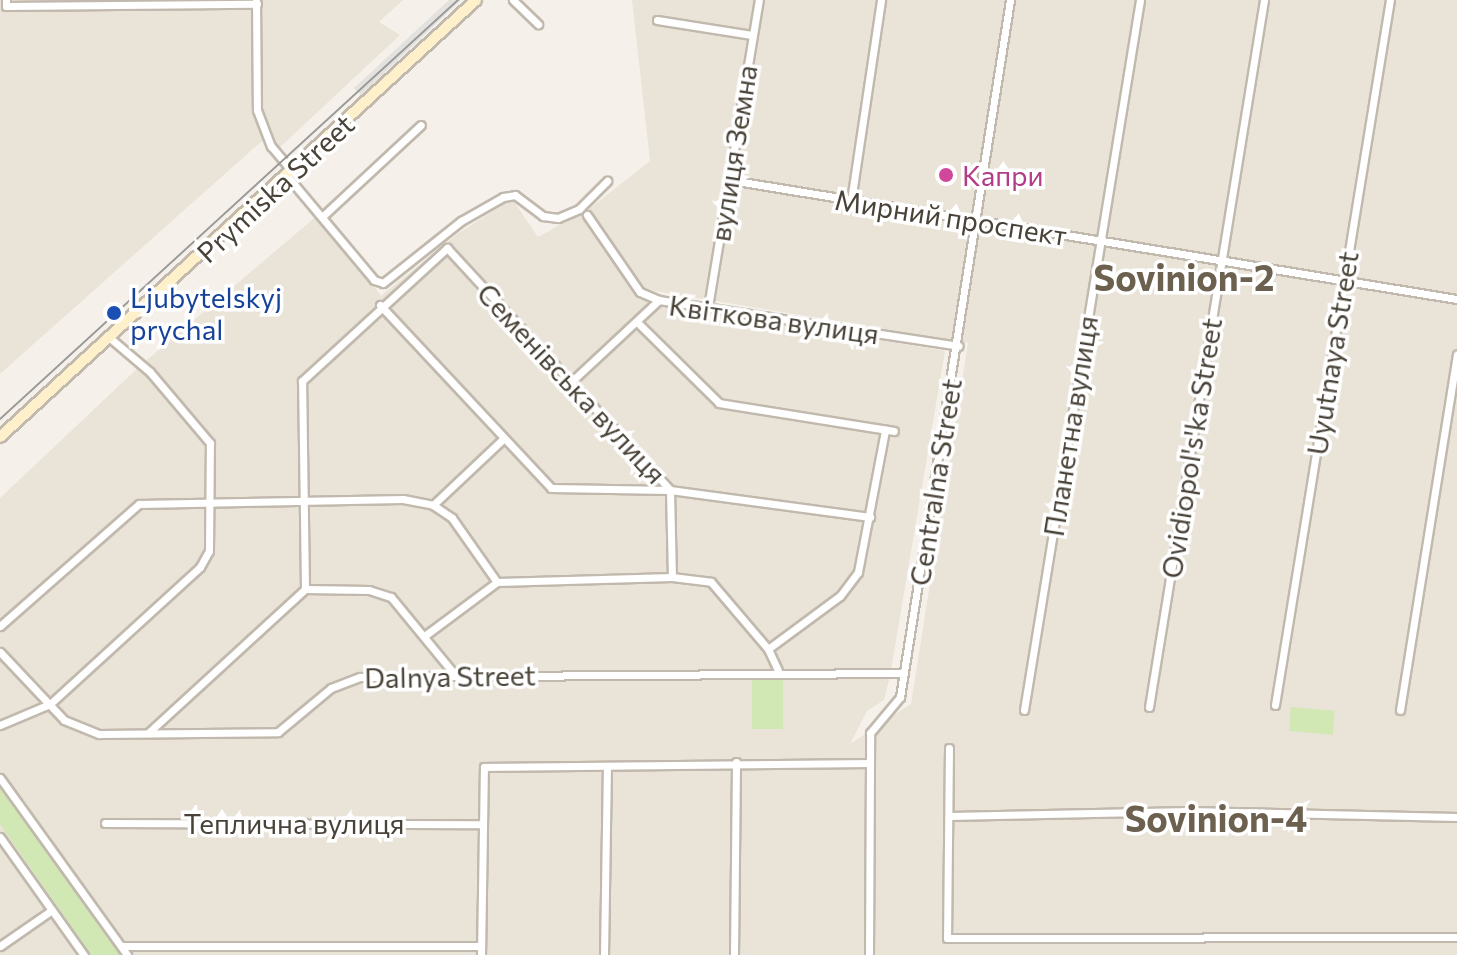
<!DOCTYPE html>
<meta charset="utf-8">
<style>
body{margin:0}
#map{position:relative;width:1457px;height:955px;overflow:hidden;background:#f5f1ea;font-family:Commissioner,sans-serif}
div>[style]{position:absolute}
.residential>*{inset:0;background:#e9e3d8}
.green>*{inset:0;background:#d2e8b4;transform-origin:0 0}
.parking>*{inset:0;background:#e4e2df}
.roads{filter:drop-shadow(2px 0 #c1b9ad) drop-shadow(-2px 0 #c1b9ad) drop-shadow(0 2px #c1b9ad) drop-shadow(0 -2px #c1b9ad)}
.street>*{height:7px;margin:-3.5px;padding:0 3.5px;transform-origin:3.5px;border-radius:3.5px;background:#fff}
.secondary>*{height:10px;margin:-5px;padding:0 5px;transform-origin:5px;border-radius:5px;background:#fef0cb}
.tram>*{height:2px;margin:-1px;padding:0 1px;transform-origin:1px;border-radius:1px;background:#999}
.dots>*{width:22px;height:22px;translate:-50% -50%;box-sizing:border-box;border:4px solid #fff;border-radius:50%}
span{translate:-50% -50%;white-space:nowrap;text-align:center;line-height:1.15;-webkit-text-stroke:7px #fff;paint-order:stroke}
.street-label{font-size:28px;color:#494238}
.hotel-label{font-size:28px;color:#b23c85}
.left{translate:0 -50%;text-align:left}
.transit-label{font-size:28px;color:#164399}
.district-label{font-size:36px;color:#6c604f;font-weight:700}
</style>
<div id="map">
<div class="residential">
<div style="clip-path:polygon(0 0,403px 0,379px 22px,400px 35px,278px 149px,262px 141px,0 374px)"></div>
<div style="clip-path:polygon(632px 0,1457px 0,1457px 955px,0 955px,0 498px,141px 365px,319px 214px,381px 296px,457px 234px,512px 199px,538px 237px,581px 213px,641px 300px,945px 351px,890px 676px,884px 700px,867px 711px,850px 744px,911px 704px,968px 343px,643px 289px,589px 209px,650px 161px)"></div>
</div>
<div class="green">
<div style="left:783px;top:678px;width:51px;height:31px;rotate:90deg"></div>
<div style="left:1291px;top:707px;width:44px;height:24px;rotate:5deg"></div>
<div style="clip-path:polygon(0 788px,89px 908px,120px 955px,91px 955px,0 824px)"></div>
</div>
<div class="parking">
<div style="clip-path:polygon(449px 0,461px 0,361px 95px,354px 88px)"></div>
</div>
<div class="roads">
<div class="street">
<div style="left:6px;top:0;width:6px;rotate:90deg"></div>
<div style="left:6px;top:6px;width:251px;rotate:-0.5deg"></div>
<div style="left:513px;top:0;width:35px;rotate:44deg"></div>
<div style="left:256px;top:1px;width:109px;rotate:89.5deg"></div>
<div style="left:257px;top:110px;width:39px;rotate:69deg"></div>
<div style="left:271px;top:146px;width:33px;rotate:50deg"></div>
<div style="left:657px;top:20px;width:96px;rotate:9deg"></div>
<div style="left:288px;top:177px;width:134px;rotate:50.1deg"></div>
<div style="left:374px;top:280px;width:9px;rotate:18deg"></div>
<div style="left:383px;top:283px;width:100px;rotate:-38.5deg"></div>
<div style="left:461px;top:221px;width:48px;rotate:-29.7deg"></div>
<div style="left:503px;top:197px;width:12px;rotate:-9deg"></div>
<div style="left:515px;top:195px;width:35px;rotate:37deg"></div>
<div style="left:543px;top:216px;width:15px;rotate:8deg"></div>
<div style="left:558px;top:218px;width:23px;rotate:-23deg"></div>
<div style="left:579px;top:209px;width:40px;rotate:-45deg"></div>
<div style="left:730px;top:180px;width:737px;rotate:9.3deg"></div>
<div style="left:851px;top:201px;width:203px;rotate:-81.5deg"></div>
<div style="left:324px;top:215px;width:132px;rotate:-42.9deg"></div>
<div style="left:587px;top:215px;width:93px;rotate:55.5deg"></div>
<div style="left:640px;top:292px;width:21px;rotate:23deg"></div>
<div style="left:380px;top:305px;width:250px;rotate:46.9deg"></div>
<div style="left:551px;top:488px;width:119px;rotate:1deg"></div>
<div style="left:670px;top:490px;width:202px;rotate:7.7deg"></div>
<div style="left:708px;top:307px;width:311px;rotate:-80.6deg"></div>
<div style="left:637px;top:322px;width:115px;rotate:44.6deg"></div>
<div style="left:719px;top:403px;width:177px;rotate:9.1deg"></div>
<div style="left:572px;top:381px;width:119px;rotate:-43deg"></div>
<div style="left:659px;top:300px;width:303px;rotate:8.7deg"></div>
<div style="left:433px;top:505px;width:96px;rotate:-43.3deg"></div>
<div style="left:305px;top:589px;width:64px;rotate:0.9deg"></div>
<div style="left:369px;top:590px;width:23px;rotate:18deg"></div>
<div style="left:391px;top:597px;width:102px;rotate:50.6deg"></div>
<div style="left:0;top:626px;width:185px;rotate:-41.3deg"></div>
<div style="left:139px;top:504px;width:264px;rotate:-1.1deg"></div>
<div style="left:403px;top:499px;width:31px;rotate:11deg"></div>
<div style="left:433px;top:505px;width:23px;rotate:34deg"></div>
<div style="left:452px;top:518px;width:78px;rotate:54.9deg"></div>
<div style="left:497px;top:582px;width:175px;rotate:-1.6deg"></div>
<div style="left:672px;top:577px;width:39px;rotate:7deg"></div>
<div style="left:711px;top:582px;width:88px;rotate:49.6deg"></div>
<div style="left:768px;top:649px;width:23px;rotate:65deg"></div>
<div style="left:427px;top:634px;width:87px;rotate:-36.6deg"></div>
<div style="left:768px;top:649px;width:89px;rotate:-36.4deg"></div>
<div style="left:840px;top:596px;width:30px;rotate:-53deg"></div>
<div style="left:858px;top:572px;width:145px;rotate:-79.2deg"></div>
<div style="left:0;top:652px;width:93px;rotate:46.7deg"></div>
<div style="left:64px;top:720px;width:38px;rotate:22deg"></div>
<div style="left:99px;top:734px;width:179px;rotate:-0.6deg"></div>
<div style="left:278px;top:732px;width:69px;rotate:-39.7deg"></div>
<div style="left:331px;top:688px;width:31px;rotate:-21deg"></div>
<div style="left:360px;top:677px;width:544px;rotate:-0.42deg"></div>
<div style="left:1275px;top:705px;width:714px;rotate:-80.74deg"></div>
<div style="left:1149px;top:707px;width:716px;rotate:-80.76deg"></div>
<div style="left:1024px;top:710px;width:719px;rotate:-80.72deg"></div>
<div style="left:1400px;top:710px;width:360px;rotate:-80.9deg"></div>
<div style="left:0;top:725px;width:54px;rotate:-22.8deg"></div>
<div style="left:50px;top:704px;width:203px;rotate:-42.4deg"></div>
<div style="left:200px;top:567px;width:18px;rotate:-61deg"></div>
<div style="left:209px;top:551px;width:108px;rotate:-89.5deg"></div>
<div style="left:210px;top:443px;width:93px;rotate:-130.2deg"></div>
<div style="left:150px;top:372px;width:52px;rotate:-139.6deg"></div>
<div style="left:148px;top:733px;width:213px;rotate:-42.5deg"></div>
<div style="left:305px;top:589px;width:208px;rotate:-90.8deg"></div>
<div style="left:302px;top:381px;width:197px;rotate:-42.5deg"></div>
<div style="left:447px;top:248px;width:329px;rotate:47.3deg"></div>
<div style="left:670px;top:490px;width:87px;rotate:88.7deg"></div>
<div style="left:949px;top:748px;width:190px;rotate:90.6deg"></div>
<div style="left:947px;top:938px;width:510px;rotate:-0.11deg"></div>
<div style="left:0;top:778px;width:218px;rotate:54.3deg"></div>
<div style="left:949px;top:816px;width:241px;rotate:-1.2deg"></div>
<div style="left:1190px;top:811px;width:267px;rotate:1.3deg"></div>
<div style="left:105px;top:823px;width:377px;rotate:0.2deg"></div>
<div style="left:0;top:837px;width:145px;rotate:54.6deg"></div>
<div style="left:0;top:946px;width:63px;rotate:-34.7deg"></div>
<div style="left:121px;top:946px;width:360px"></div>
<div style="left:481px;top:955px;width:188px;rotate:-89.1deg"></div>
<div style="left:484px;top:767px;width:385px;rotate:-0.6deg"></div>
<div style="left:604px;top:955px;width:189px;rotate:-89.1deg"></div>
<div style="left:734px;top:955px;width:193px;rotate:-89.4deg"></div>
<div style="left:869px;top:955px;width:222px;rotate:-89.7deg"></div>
<div style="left:870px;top:733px;width:47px;rotate:-50.2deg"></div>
<div style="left:900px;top:697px;width:706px;rotate:-81.03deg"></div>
</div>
<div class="secondary">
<div style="left:0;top:437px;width:646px;rotate:-42.55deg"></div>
</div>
</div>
<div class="tram">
<div style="left:0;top:419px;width:621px;rotate:-42.45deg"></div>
</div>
<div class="dots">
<div style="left:946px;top:175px;background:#d1479c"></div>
<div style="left:114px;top:313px;background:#1a4fb4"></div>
</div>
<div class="street-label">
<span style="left:733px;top:153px;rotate:-81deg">вулиця Земна</span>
<span style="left:275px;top:188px;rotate:-43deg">Prymiska Street</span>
<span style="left:951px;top:217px;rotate:9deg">Мирний проспект</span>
<span style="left:774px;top:319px;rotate:8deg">Квіткова вулиця</span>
<span style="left:1332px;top:353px;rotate:-81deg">Uyutnaya Street</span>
<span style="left:572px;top:383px;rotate:47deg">Семенівська вулиця</span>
<span style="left:1070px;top:426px;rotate:-81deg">Планетна вулиця</span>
<span style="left:1191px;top:448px;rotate:-81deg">Ovidiopol's'ka Street</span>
<span style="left:935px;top:482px;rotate:-81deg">Centralna Street</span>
<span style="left:450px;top:676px;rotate:-1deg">Dalnya Street</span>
<span style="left:294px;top:823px">Теплична вулиця</span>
</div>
<div class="hotel-label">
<span class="left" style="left:962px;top:175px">Капри</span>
</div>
<div class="transit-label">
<span class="left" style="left:130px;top:313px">Ljubytelskyj<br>prychal</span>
</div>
<div class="district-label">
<span style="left:1184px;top:277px">Sovinion-2</span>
<span style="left:1216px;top:818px">Sovinion-4</span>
</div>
</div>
